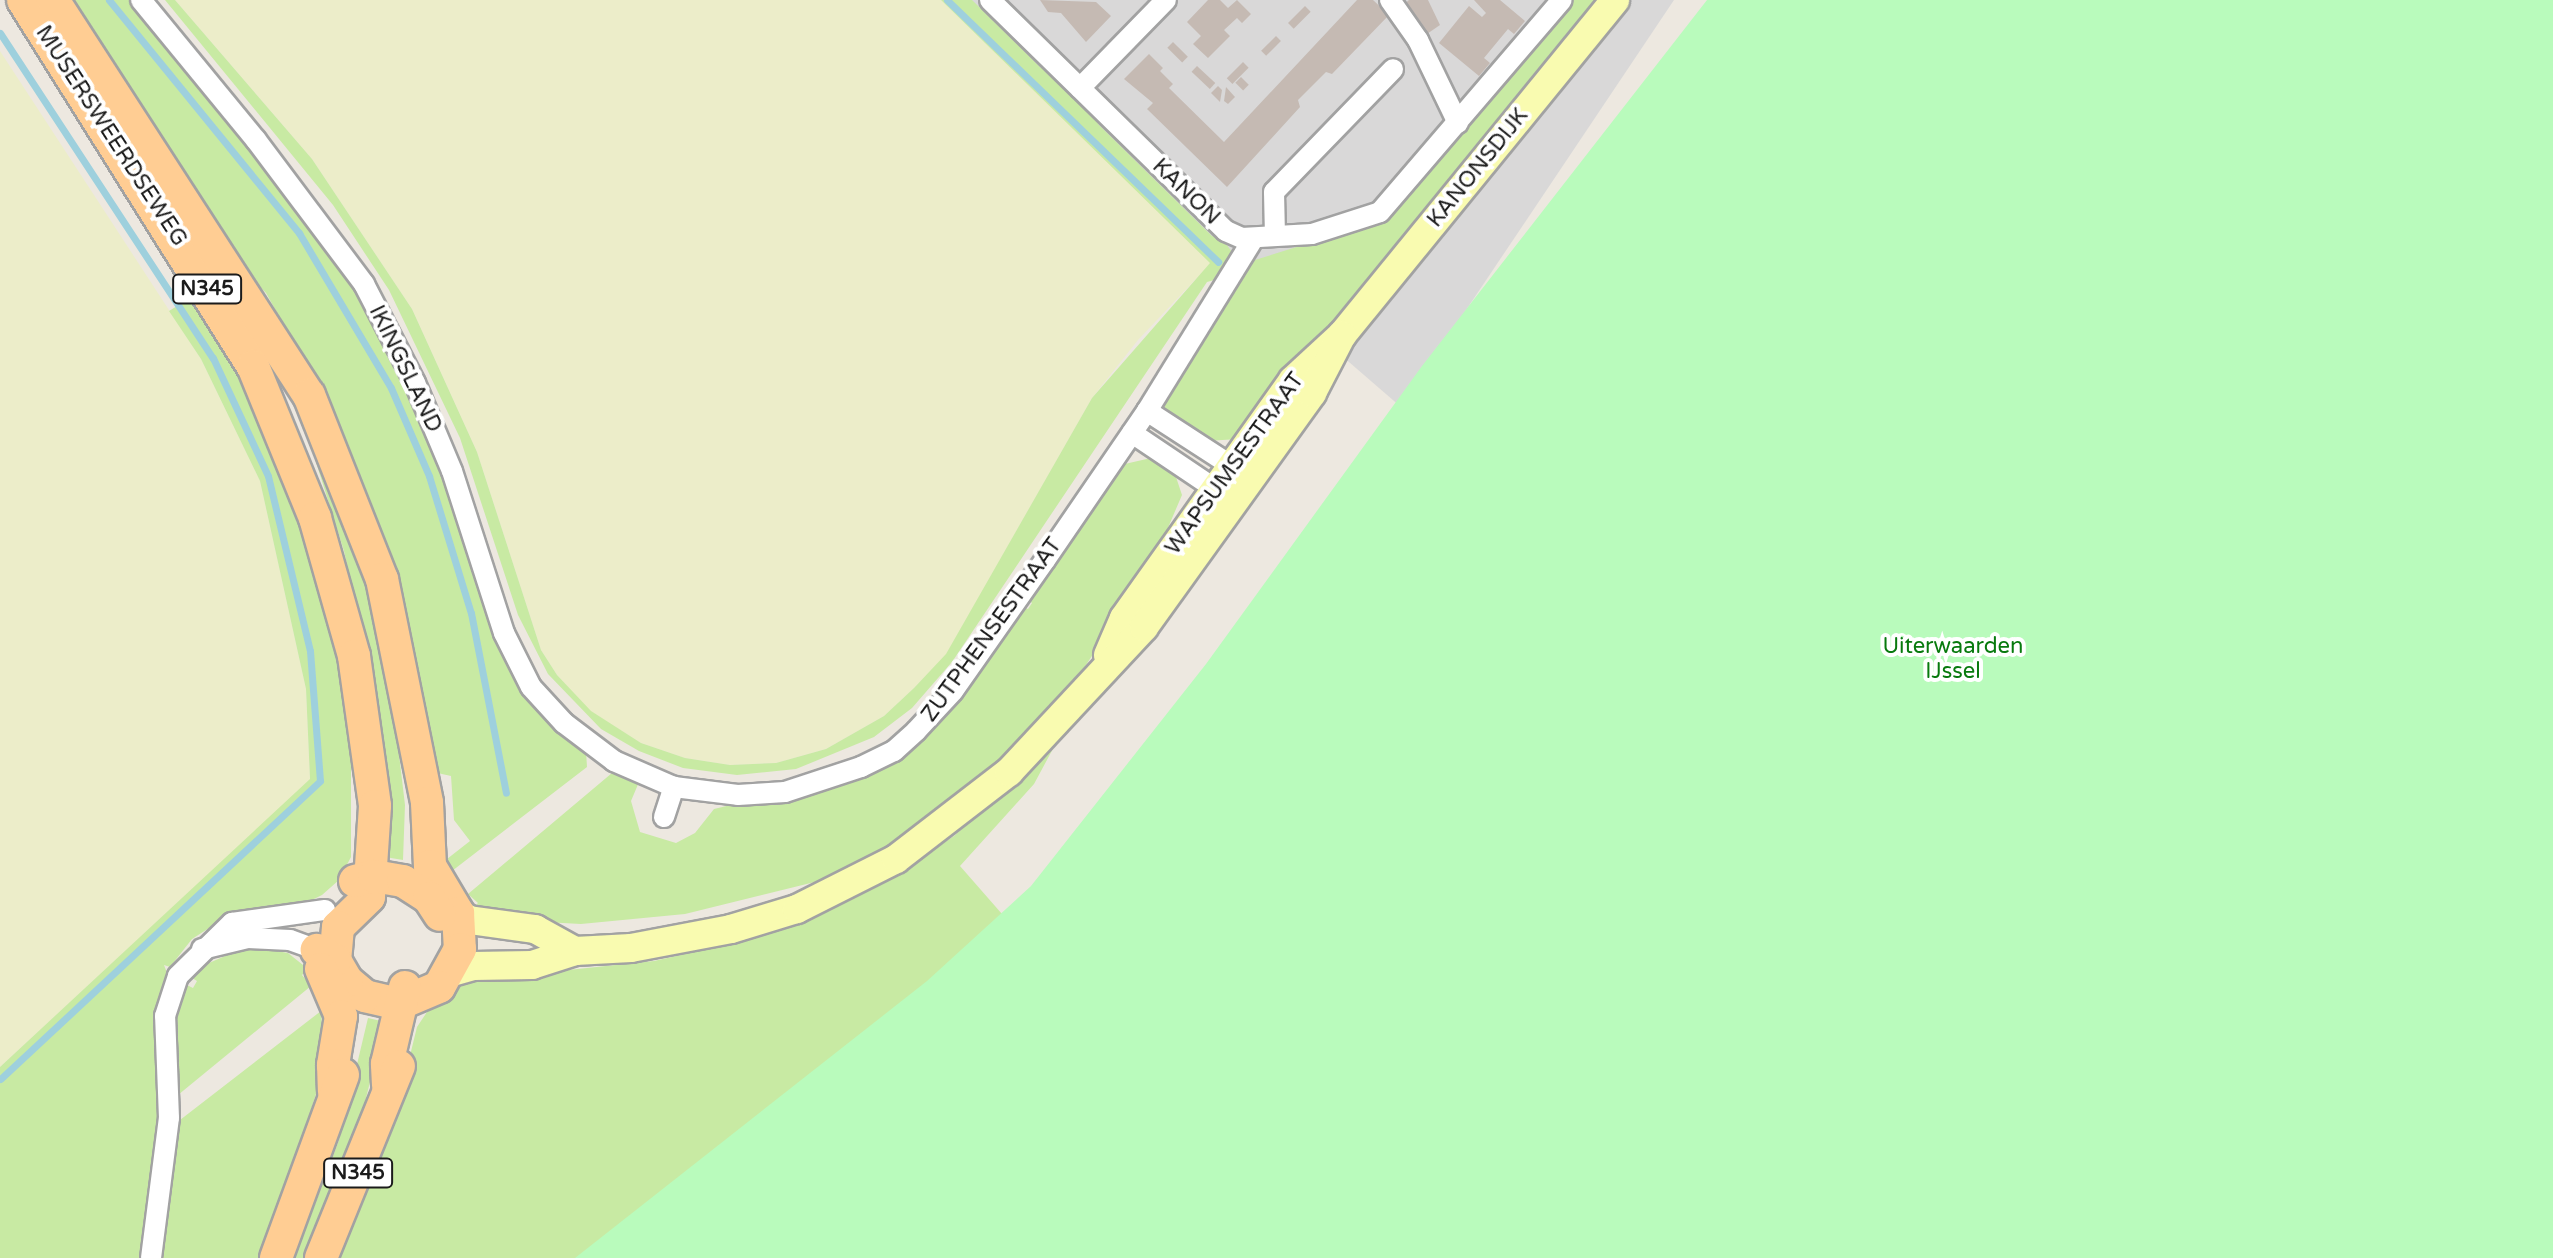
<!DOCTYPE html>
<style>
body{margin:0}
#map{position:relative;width:2553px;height:1258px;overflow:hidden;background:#ede8e0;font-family:"Varela Round",sans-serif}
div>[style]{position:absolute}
.residential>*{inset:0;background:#d9d8d8}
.farmland>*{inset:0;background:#ecedc9}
.grass>*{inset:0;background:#c8eaa3}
.park>*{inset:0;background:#b9fbbc}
.stream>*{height:7px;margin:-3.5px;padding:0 3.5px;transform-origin:3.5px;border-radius:3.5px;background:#9ed0dd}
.building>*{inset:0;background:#c5bab3;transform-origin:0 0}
.roads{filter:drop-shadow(2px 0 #a2a2a2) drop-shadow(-2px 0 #a2a2a2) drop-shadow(0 2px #a2a2a2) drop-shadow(0 -2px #a2a2a2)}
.street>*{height:20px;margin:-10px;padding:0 10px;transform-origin:10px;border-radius:10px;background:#fff}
.secondary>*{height:28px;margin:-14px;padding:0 14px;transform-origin:14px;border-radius:14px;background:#f9fbb0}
.primary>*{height:32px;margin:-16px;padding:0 16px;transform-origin:16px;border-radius:16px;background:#ffcd93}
span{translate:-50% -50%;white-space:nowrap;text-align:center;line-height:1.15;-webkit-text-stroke:8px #fff;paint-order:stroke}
.shield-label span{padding:2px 6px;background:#fff;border:2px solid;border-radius:6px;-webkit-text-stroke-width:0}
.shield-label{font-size:20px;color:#1b1b1b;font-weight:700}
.street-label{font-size:22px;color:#1b1b1b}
.park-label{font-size:22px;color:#087a0e}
</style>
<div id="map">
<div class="residential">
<div style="clip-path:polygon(962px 0,1674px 0,1401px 407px,1179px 215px)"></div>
</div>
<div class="farmland">
<div style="clip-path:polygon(175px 0,941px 0,1211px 263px,1138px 340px,1092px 398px,946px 655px,914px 688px,884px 716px,826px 749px,776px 763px,730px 765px,685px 758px,641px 743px,590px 711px,557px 675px,541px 650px,477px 452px,412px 309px,312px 159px)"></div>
<div style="clip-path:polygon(0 51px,201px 359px,260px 481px,306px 689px,310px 780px,0 1067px)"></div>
</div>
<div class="grass">
<div style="clip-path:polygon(61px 0,130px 0,335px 253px,387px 344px,436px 449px,490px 617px,586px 751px,587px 767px,452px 871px,447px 859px,470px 841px,454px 820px,451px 776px,433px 772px,405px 616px,377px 521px,336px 418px,266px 293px,236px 262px)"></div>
<div style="clip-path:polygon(165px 0,175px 0,312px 159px,412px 309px,477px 452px,541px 650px,557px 675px,591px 711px,641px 743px,685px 758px,730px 765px,776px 763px,826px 749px,884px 716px,914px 688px,946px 654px,1092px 398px,1210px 263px,941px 0,972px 0,1041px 68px,1050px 68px,1097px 115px,1098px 124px,1212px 236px,1222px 238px,1234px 255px,1225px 277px,1207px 282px,952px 662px,912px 708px,874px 737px,796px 769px,737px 775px,683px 768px,639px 751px,601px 729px,548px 674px,518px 615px,460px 438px,389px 290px,333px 205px)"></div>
<div style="clip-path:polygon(1571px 0,1596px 0,1239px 439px,1206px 441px,1160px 410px,1163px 395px,1255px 260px,1380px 221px)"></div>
<div style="clip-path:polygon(203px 290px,328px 593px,351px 737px,351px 857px,339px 880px,322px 895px,302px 905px,223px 919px,192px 939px,170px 967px,164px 965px,167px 973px,155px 1020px,158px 1139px,141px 1258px,0 1258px,0 1067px,310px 779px,306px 689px,260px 481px,201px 359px,169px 311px)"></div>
<div style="clip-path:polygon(323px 456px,368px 586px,394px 712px,405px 805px,403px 860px,385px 857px,369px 667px,344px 551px,315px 459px)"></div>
<div style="clip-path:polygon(1151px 458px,1175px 474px,1182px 495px,1152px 565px,1080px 674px,1021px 741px,963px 796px,905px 837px,831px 878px,685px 914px,581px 924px,526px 921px,474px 907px,478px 903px,468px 894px,612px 773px,639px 782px,631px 801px,640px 832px,676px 843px,695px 833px,714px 809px,867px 772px,1022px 606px,1028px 609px,1032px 603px,1027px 599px,1116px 466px)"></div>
<div style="clip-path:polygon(1055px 745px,1034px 784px,960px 866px,1009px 922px,647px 1258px,335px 1258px,403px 1084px,417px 1027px,433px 1003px,463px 981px,654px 961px,734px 943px,817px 914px,897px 874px,954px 836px)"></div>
<div style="clip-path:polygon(248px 946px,288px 953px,308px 969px,302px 975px,311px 986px,178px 1095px,175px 1026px,182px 993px,187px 985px,193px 988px,197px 981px,192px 978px,209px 963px)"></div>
<div style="clip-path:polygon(321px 1011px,322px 1026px,330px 1025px,322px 1075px,264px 1258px,161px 1258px,180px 1120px)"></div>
<div style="clip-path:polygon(368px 1018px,385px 1022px,361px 1118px,318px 1229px,304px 1258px,295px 1258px,339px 1140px)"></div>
</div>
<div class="park">
<div style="clip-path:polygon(1707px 0,2553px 0,2553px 1258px,575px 1258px,927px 981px,1031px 886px,1206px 664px,1422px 366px)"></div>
</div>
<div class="stream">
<div style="left:109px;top:0;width:301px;rotate:50.8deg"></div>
<div style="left:299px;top:233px;width:180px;rotate:59.3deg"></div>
<div style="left:391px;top:388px;width:96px;rotate:66.6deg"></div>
<div style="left:429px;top:476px;width:143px;rotate:73deg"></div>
<div style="left:471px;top:613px;width:183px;rotate:79deg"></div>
<div style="left:947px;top:0;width:377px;rotate:44deg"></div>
<div style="left:0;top:33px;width:389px;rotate:56.8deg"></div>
<div style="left:213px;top:358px;width:130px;rotate:65deg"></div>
<div style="left:268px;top:476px;width:180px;rotate:76.5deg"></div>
<div style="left:310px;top:651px;width:130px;rotate:85.6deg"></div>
<div style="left:320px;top:781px;width:437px;rotate:137deg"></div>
</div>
<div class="building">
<div style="clip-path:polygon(1040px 0,1096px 2px,1111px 16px,1086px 42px,1061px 13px,1048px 12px)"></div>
<div style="clip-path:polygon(1208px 0,1220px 0,1228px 8px,1237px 0,1251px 14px,1242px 23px,1237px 18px,1224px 30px,1230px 36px,1208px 58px,1193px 44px,1201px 36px,1187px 22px)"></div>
<div style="clip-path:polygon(1357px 0,1373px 0,1389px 15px,1332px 74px,1326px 72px,1298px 100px,1300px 107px,1227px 187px,1147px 109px,1153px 103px,1124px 79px,1149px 54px,1163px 68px,1160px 71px,1173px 84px,1169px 88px,1224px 142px)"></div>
<div style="clip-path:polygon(1409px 0,1428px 0,1440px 25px,1424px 36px,1403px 5px)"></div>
<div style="clip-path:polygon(1474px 0,1500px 0,1525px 21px,1514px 34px,1508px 29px,1484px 58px,1490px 63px,1479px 76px,1439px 43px,1469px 6px,1482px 17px,1486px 13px)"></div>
<div style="left:1305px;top:6px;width:8px;height:24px;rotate:45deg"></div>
<div style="left:1276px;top:36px;width:7px;height:21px;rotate:45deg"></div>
<div style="left:1173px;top:42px;width:21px;height:8px;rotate:45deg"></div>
<div style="left:1243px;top:62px;width:8px;height:23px;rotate:45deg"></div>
<div style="left:1197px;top:66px;width:25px;height:8px;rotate:43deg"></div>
<div style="left:1241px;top:77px;width:11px;height:8px;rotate:45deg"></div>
<div style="clip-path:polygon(1218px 86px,1222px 90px,1220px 102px,1211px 93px)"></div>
<div style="clip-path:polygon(1226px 87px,1235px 97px,1228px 104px,1224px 101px)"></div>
</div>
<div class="roads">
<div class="street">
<div style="left:141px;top:0;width:181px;rotate:50.6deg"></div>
<div style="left:256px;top:140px;width:180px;rotate:53.1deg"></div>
<div style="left:364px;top:284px;width:111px;rotate:62.7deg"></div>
<div style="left:415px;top:383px;width:95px;rotate:67.2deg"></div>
<div style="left:452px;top:471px;width:170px;rotate:72.2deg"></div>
<div style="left:504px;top:633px;width:60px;rotate:63.4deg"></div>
<div style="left:531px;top:687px;width:49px;rotate:47.5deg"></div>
<div style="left:564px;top:723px;width:63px;rotate:37.2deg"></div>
<div style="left:614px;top:761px;width:65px;rotate:23.4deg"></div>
<div style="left:674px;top:787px;width:64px;rotate:7.1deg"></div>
<div style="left:738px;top:795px;width:47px;rotate:-3.7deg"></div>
<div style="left:785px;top:792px;width:80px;rotate:-18.2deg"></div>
<div style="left:861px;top:767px;width:37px;rotate:-26deg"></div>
<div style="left:894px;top:751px;width:30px;rotate:-42deg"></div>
<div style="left:916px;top:731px;width:54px;rotate:-47.2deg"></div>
<div style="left:953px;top:691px;width:160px;rotate:-54.9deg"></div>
<div style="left:1045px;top:560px;width:181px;rotate:-55.6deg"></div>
<div style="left:1147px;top:411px;width:203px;rotate:-58.3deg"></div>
<div style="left:990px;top:0;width:330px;rotate:44.4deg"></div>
<div style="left:1226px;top:231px;width:17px;rotate:24deg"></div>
<div style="left:1242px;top:238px;width:70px;rotate:-3.3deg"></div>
<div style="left:1312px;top:234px;width:71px;rotate:-17.9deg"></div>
<div style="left:1380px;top:212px;width:279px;rotate:-49.4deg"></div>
<div style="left:1390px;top:0;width:49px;rotate:55deg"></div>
<div style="left:1418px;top:40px;width:92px;rotate:64.3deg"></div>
<div style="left:1080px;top:88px;width:123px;rotate:-45.7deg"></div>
<div style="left:1275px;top:236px;width:44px;rotate:-91.3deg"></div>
<div style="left:1274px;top:192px;width:171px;rotate:-45.9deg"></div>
<div style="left:1147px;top:411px;width:99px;rotate:33deg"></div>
<div style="left:1230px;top:465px;width:12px;rotate:66deg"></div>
<div style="left:1132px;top:433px;width:99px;rotate:33.9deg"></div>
<div style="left:1214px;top:488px;width:13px;rotate:9deg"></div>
<div style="left:664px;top:817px;width:32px;rotate:-72deg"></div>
<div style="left:202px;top:949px;width:47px;rotate:-13.4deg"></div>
<div style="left:248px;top:938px;width:42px;rotate:2.7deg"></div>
<div style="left:290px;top:940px;width:29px;rotate:20deg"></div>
<div style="left:151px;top:1258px;width:141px;rotate:-82.7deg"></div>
<div style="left:169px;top:1118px;width:102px;rotate:-92.2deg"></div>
<div style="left:165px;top:1016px;width:42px;rotate:-72deg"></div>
<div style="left:178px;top:976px;width:76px;rotate:-44.5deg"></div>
<div style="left:232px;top:923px;width:94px;rotate:-8deg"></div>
</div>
<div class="secondary">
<div style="left:1108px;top:655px;width:40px;rotate:-66.6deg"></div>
<div style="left:1124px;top:618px;width:292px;rotate:-54.6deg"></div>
<div style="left:1293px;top:380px;width:67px;rotate:-42.6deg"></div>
<div style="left:1342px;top:335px;width:432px;rotate:-50.8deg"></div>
<div style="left:458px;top:913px;width:13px;rotate:32deg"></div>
<div style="left:469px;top:920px;width:67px;rotate:7.8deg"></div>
<div style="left:535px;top:929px;width:46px;rotate:28.8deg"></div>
<div style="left:452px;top:972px;width:22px;rotate:-16deg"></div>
<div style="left:473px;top:966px;width:59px;rotate:-1deg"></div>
<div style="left:532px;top:965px;width:45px;rotate:-18deg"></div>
<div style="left:575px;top:951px;width:56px;rotate:-3.1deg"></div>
<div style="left:631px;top:948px;width:102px;rotate:-10.8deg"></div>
<div style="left:731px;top:929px;width:69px;rotate:-16.9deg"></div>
<div style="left:797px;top:909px;width:111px;rotate:-26.8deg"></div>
<div style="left:896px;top:859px;width:143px;rotate:-37.6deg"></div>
<div style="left:1009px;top:772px;width:198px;rotate:-47deg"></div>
<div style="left:1144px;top:627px;width:288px;rotate:-54.3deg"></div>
<div style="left:1312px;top:393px;width:65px;rotate:-62.7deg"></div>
</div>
<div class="primary">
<div style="left:23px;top:0;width:432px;rotate:57.9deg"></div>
<div style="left:253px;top:366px;width:164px;rotate:67.8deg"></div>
<div style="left:315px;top:518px;width:143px;rotate:74.2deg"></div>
<div style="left:354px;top:656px;width:151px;rotate:82deg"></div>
<div style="left:375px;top:806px;width:91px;rotate:93.8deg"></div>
<div style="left:369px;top:897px;width:43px;rotate:135.9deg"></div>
<div style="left:338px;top:927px;width:33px;rotate:95deg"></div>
<div style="left:53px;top:0;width:471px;rotate:57.1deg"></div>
<div style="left:309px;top:395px;width:198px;rotate:68.4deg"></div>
<div style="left:382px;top:579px;width:228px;rotate:78.6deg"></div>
<div style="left:427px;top:803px;width:63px;rotate:87.3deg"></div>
<div style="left:430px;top:866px;width:55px;rotate:59.2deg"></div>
<div style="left:458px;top:913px;width:36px;rotate:87deg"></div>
<div style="left:460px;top:949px;width:43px;rotate:118.9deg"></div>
<div style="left:439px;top:987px;width:43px;rotate:157deg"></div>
<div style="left:399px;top:1004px;width:35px;rotate:-167deg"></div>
<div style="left:365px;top:996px;width:23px;rotate:-140deg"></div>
<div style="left:347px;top:981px;width:24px;rotate:-120deg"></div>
<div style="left:335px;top:960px;width:21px;rotate:-151deg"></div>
<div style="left:355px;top:881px;width:20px;rotate:-15deg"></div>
<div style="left:374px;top:876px;width:29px;rotate:10deg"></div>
<div style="left:403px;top:881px;width:31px;rotate:33deg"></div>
<div style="left:429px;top:898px;width:20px;rotate:57deg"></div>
<div style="left:321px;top:969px;width:51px;rotate:66.9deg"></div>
<div style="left:341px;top:1016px;width:50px;rotate:99.3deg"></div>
<div style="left:333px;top:1065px;width:26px;rotate:88deg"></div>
<div style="left:388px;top:1085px;width:21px;rotate:-93deg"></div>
<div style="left:387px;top:1064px;width:79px;rotate:-76.8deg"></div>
<div style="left:276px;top:1258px;width:195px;rotate:-69.9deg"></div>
<div style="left:321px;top:1258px;width:207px;rotate:-67.9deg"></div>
</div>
</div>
<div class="shield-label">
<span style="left:207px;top:289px">N345</span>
<span style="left:358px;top:1173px">N345</span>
</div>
<div class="street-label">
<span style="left:111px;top:136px;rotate:57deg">MUSERSWEERDSEWEG</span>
<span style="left:1478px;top:168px;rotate:-51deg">KANONSDIJK</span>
<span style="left:1186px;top:192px;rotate:44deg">KANON</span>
<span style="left:405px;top:369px;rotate:64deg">IKINGSLAND</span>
<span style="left:1235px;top:464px;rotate:-54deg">WAPSUMSESTRAAT</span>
<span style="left:992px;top:630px;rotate:-54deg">ZUTPHENSESTRAAT</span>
</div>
<div class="park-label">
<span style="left:1953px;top:659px">Uiterwaarden<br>IJssel</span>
</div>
</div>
